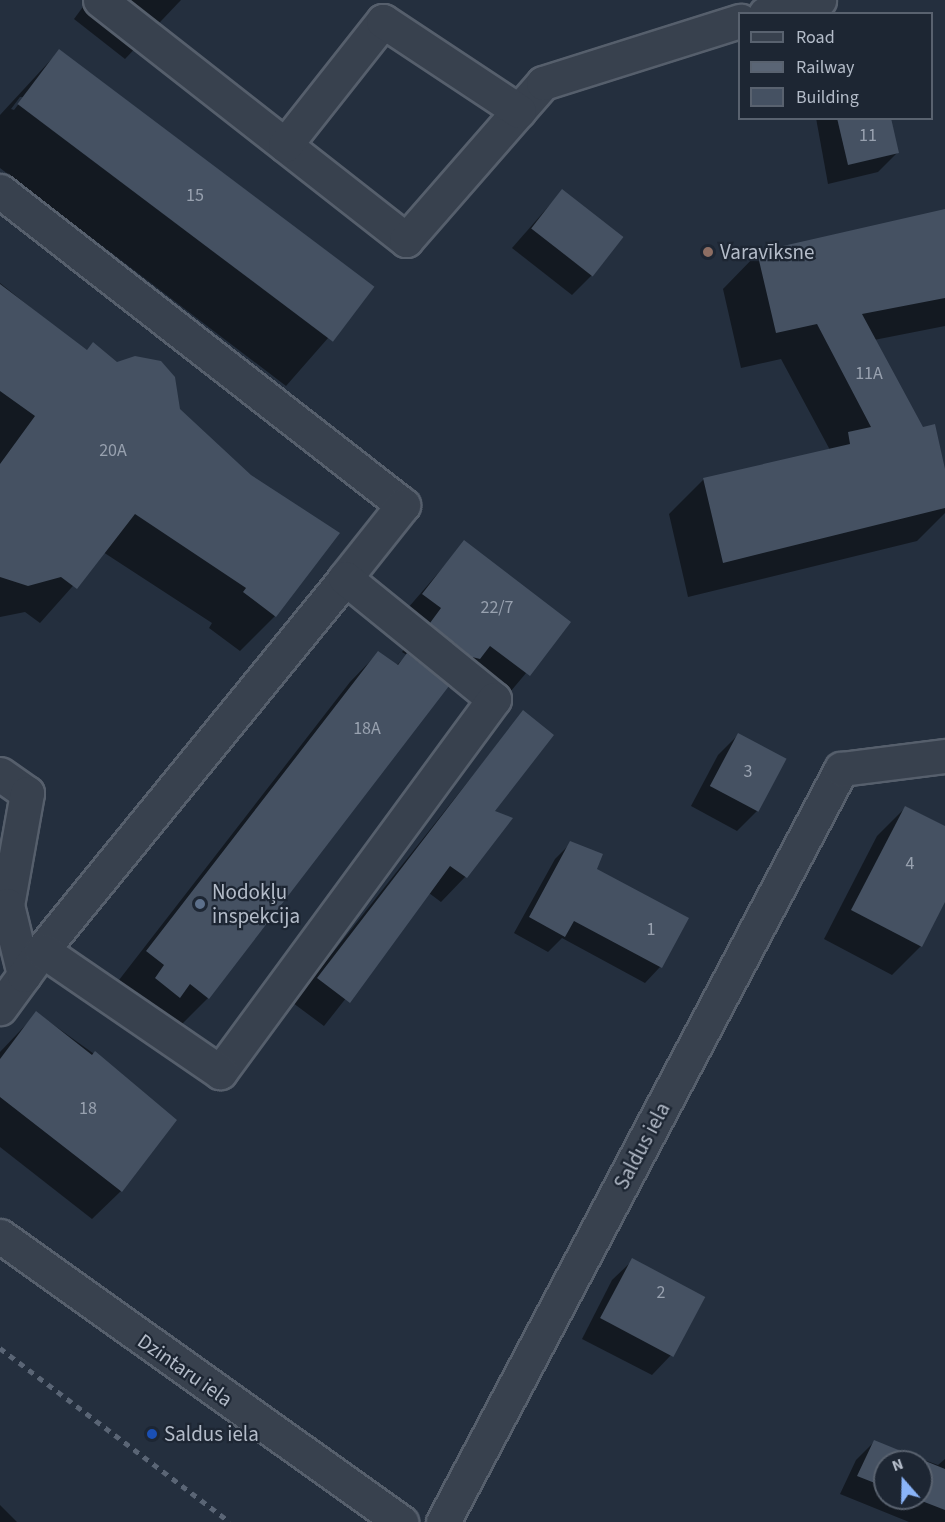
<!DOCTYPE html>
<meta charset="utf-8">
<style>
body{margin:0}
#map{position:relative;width:945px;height:1522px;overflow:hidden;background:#242f3e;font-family:"Source Sans 3",sans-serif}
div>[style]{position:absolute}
.shadow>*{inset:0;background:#0007}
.building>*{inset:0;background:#455162;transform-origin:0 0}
.roads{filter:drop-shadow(2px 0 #565f6c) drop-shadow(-2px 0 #565f6c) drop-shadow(0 2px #565f6c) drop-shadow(0 -2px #565f6c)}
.minor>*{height:33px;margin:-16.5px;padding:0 16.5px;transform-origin:16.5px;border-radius:16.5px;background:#38414e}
.rail>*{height:4.5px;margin-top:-2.25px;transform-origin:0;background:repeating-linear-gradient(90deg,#5a6575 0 6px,transparent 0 12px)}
.dots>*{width:16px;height:16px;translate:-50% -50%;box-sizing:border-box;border:3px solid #1d2633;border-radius:50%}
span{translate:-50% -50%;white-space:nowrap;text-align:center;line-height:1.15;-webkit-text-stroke:4.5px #1d2633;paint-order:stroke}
.number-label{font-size:18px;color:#98a1af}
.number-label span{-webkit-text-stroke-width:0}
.poi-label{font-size:21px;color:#b4bcc9}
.left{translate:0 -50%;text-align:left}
.street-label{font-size:21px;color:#b4bcc9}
.legend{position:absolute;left:738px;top:12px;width:195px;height:108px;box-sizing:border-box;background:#1d2633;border:2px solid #59626f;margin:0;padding:8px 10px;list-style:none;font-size:18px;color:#b4bcc9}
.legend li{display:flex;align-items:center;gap:12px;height:30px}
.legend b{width:30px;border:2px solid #59626f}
.north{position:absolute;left:873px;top:1450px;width:60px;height:60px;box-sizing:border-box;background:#1d2633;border:2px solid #59626f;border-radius:50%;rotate:340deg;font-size:16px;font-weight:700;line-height:24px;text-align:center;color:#b4bcc9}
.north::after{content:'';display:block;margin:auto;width:21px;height:27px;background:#8ab4f8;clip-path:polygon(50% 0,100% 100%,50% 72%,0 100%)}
</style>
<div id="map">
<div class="shadow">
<div style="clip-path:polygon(88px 0,181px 0,125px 59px,74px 19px)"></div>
<div style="clip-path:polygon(evenodd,59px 51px,371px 289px,286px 386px,0 168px,0 115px,59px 51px,20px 97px,24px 97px,14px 110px,11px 109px,20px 97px)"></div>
<div style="clip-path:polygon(816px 118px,889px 118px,898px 152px,878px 172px,828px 184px)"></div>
<div style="clip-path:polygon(562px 191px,592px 275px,572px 295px,512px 248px)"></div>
<div style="clip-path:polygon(945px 210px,945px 326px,874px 340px,945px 476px,945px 513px,917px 541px,688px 597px,669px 514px,704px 479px,830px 450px,781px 359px,741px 368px,723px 289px,758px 253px)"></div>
<div style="clip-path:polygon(0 283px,86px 352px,178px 410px,275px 616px,240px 651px,209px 628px,212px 623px,103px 552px,40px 623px,25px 612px,0 617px)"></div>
<div style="clip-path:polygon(465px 542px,569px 622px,500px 704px,462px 674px,448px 685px,208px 998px,180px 1026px,127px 1007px,137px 994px,119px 980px,350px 682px,378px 653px,396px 666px,407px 655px,402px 652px,413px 637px,395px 623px)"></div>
<div style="clip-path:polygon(523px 712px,465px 877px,441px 902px,429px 893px,324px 1026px,293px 1003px)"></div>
<div style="clip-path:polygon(738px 735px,757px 811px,737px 831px,691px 806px,718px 755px)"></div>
<div style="clip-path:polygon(906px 807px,945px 827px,945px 899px,921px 946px,892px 975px,824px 939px,877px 836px)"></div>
<div style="clip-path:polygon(571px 843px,595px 869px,687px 918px,660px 967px,645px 983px,562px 938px,548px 952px,514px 933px,555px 859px)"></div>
<div style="clip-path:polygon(37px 1013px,122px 1074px,121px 1191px,92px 1219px,0 1147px,0 1052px)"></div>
<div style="clip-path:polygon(633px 1260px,703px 1298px,672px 1354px,652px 1375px,582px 1339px,612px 1280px)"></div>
<div style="clip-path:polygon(evenodd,874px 1442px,938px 1465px,945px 1459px,945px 1522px,909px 1522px,840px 1494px,856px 1460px,874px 1442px,885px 1462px,921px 1462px,921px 1498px,885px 1498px,885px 1462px)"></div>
<div style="clip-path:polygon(0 1505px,17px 1522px,0 1522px)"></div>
</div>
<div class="building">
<div style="left:59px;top:49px;width:395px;height:69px;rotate:37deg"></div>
<div style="clip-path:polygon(837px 118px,891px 118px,899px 153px,848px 165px)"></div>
<div style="left:562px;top:189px;width:78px;height:50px;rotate:38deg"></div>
<div style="clip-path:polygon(945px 209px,945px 298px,862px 314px,923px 427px,935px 424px,945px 469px,945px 508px,723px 563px,703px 478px,850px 444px,848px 432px,871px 427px,817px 324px,776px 333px,757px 252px)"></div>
<div style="clip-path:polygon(0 284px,87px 350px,93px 342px,117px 362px,135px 356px,161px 361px,175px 377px,180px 409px,251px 475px,340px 533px,276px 617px,243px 592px,246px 588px,135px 514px,77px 589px,61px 577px,28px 586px,0 577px,0 464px,35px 416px,0 391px)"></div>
<div style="clip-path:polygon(464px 540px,571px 622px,530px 676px,490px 646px,480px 659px,472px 657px,430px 623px,441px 608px,422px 594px)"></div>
<div style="clip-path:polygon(378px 651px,398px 665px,407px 653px,449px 686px,209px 999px,190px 984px,180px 998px,155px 978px,164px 965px,146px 951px)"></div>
<div style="clip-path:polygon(523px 710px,554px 735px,495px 811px,513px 818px,467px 878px,450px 866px,350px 1003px,317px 978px)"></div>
<div style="left:738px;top:733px;width:55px;height:60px;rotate:28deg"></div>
<div style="clip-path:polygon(905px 806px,945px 826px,945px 902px,922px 947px,851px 910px)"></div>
<div style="clip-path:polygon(570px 841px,603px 854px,597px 869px,689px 918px,662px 968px,574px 921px,565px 937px,529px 917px)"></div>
<div style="clip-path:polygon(36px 1011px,92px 1055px,95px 1051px,177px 1120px,122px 1192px,0 1097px,0 1059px)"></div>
<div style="left:632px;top:1258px;width:83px;height:68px;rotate:28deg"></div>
<div style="clip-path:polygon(874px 1440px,945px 1469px,945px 1510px,914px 1498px,921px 1498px,921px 1462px,885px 1462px,885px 1487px,857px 1476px)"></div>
</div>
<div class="roads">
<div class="minor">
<div style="left:100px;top:0;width:389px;rotate:38.1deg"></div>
<div style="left:406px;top:240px;width:208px;rotate:-48.9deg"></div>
<div style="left:543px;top:83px;width:207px;rotate:-17.5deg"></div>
<div style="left:765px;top:14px;width:56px;rotate:-14.5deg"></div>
<div style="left:285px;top:145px;width:158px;rotate:-51.7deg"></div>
<div style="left:383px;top:21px;width:163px;rotate:33.5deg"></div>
<div style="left:0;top:191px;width:511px;rotate:37.92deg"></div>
<div style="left:403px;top:505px;width:93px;rotate:128.5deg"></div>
<div style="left:0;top:774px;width:33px;rotate:35deg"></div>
<div style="left:27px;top:793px;width:114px;rotate:100.1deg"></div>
<div style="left:7px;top:905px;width:72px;rotate:76.3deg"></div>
<div style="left:24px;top:975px;width:41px;rotate:126deg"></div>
<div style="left:24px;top:975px;width:31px;rotate:-54deg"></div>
<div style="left:42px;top:950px;width:480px;rotate:-50.8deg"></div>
<div style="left:345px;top:578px;width:192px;rotate:39.1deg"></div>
<div style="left:494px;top:699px;width:463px;rotate:126.3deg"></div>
<div style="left:220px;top:1072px;width:216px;rotate:-145.6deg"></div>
<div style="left:0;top:1236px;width:493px;rotate:35.5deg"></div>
<div style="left:443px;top:1522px;width:852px;rotate:-62.14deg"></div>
<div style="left:841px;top:769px;width:105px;rotate:-7.1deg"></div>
</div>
</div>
<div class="rail">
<div style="left:0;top:1348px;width:288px;rotate:37.1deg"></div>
</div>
<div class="dots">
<div style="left:708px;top:252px;background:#8d6e63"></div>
<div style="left:200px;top:904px;background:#5c6f8a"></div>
<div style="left:152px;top:1434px;background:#1a4fb4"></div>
</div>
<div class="number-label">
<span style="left:868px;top:136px">11</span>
<span style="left:195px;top:196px">15</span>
<span style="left:869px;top:374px">11A</span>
<span style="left:113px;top:451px">20A</span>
<span style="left:497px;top:608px">22/7</span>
<span style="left:367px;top:729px">18A</span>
<span style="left:748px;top:772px">3</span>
<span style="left:910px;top:864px">4</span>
<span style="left:651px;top:930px">1</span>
<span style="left:88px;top:1109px">18</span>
<span style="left:661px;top:1293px">2</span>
</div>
<div class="poi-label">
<span class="left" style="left:720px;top:252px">Varavīksne</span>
<span class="left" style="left:212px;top:904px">Nodokļu<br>inspekcija</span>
<span class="left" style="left:164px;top:1434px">Saldus iela</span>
</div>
<div class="street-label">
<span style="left:642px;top:1146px;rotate:-62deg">Saldus iela</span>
<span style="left:185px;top:1370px;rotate:35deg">Dzintaru iela</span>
</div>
<ul class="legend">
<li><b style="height:8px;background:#38414e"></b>Road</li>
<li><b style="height:8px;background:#5a6575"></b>Railway</li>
<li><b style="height:16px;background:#455162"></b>Building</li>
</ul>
<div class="north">N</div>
</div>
